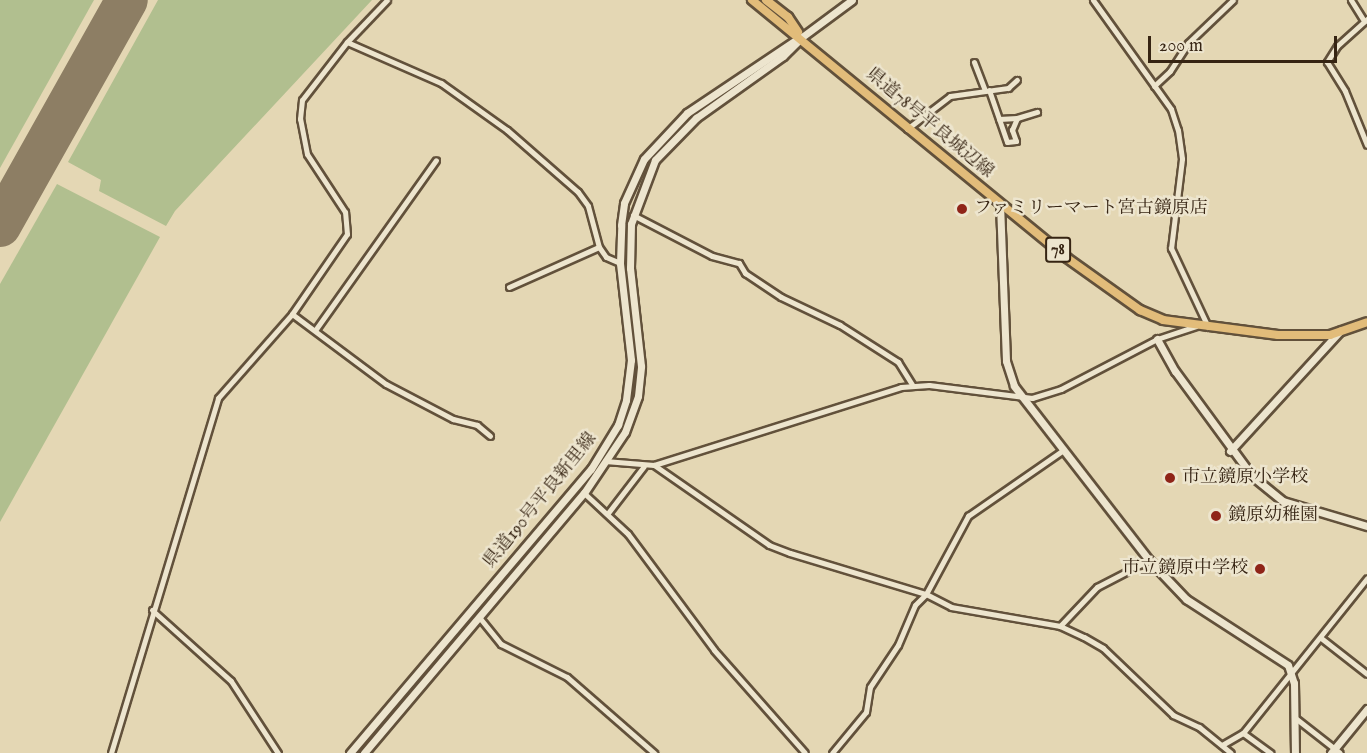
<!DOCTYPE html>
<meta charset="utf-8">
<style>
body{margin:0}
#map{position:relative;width:1367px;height:753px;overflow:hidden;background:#e4d7b4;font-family:"IM FELL English","Noto Serif JP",serif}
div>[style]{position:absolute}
.green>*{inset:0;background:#b1bf8f}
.runway>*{height:42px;margin:-21px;padding:0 21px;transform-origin:21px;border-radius:21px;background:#8d7e64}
.roads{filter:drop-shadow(2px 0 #62513b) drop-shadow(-2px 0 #62513b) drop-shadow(0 2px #62513b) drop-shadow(0 -2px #62513b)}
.street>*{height:5px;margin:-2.5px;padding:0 2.5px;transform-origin:2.5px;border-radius:2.5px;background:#ede5ce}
.secondary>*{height:7px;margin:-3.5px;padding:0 3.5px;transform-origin:3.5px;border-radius:3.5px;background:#ede5ce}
.primary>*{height:8px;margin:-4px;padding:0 4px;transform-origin:4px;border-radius:4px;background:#e2bc7a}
.dots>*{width:16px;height:16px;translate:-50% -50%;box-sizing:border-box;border:3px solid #ede5ce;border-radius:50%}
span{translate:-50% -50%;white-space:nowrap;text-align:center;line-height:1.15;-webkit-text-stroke:5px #ede5ce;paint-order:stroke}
.shield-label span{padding:2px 4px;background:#ede5ce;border:2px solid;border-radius:4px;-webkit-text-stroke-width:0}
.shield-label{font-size:16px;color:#362413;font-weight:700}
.street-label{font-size:18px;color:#362413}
.poi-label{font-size:18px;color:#362413}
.left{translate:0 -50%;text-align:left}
.right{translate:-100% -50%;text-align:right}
.scale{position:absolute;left:1148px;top:36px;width:189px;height:27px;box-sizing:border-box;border:3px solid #362413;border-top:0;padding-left:8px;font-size:18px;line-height:21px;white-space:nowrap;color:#362413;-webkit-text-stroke:4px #ede5ce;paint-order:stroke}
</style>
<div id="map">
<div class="green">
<div style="clip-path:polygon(0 0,94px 0,0 168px)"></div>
<div style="clip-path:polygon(158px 0,372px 0,175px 211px,166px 226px,99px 191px,101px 180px,68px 162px)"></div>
<div style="clip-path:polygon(57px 184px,160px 237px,0 522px,0 284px)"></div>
</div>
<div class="runway">
<div style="left:0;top:226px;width:259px;rotate:-60.7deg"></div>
</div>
<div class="roads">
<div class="street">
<div style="left:1093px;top:0;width:134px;rotate:54.4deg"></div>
<div style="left:1171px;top:109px;width:22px;rotate:72deg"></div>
<div style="left:1178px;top:130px;width:29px;rotate:82deg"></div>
<div style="left:1182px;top:159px;width:90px;rotate:97deg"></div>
<div style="left:1171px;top:248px;width:87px;rotate:64.9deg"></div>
<div style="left:1351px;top:0;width:25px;rotate:58deg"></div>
<div style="left:1367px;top:19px;width:40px;rotate:138deg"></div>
<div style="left:1337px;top:46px;width:19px;rotate:122deg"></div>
<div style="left:1327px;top:62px;width:34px;rotate:58deg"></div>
<div style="left:1345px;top:91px;width:58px;rotate:67.8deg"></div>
<div style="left:347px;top:42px;width:103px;rotate:23.6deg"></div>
<div style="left:441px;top:83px;width:81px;rotate:35.5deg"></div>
<div style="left:507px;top:130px;width:94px;rotate:41.1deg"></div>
<div style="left:578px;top:192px;width:17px;rotate:54deg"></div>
<div style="left:588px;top:206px;width:42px;rotate:75deg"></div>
<div style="left:599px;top:247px;width:12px;rotate:55deg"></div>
<div style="left:606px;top:257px;width:15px;rotate:23deg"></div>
<div style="left:974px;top:62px;width:31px;rotate:69deg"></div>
<div style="left:1154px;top:86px;width:22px;rotate:-43deg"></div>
<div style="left:1170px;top:71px;width:33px;rotate:-57deg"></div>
<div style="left:1188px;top:43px;width:62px;rotate:-43.7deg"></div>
<div style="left:989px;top:90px;width:55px;rotate:70.9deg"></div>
<div style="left:1007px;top:142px;width:9px;rotate:-6deg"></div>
<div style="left:1016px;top:141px;width:12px;rotate:-110deg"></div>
<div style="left:1012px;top:130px;width:13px;rotate:-67deg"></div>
<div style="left:1017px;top:118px;width:21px;rotate:-17deg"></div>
<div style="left:999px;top:119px;width:18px;rotate:-3deg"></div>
<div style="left:907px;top:129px;width:54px;rotate:-37.5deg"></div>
<div style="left:950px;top:96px;width:59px;rotate:-7.9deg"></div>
<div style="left:1008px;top:88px;width:12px;rotate:-42deg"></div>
<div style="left:633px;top:215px;width:89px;rotate:27.4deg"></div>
<div style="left:712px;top:256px;width:28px;rotate:15deg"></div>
<div style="left:739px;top:263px;width:12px;rotate:59deg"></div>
<div style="left:745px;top:273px;width:43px;rotate:33.7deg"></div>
<div style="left:781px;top:297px;width:65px;rotate:25.4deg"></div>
<div style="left:840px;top:325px;width:69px;rotate:32.5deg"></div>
<div style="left:898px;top:362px;width:28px;rotate:58deg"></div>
<div style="left:509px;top:287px;width:98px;rotate:-24deg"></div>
<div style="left:292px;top:314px;width:117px;rotate:36.7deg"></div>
<div style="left:386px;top:384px;width:76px;rotate:27.6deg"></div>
<div style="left:453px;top:419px;width:25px;rotate:14deg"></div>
<div style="left:477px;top:425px;width:17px;rotate:40deg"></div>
<div style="left:316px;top:329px;width:207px;rotate:-54.6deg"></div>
<div style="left:605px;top:461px;width:49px;rotate:4.7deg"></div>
<div style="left:654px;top:465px;width:259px;rotate:-17.5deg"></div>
<div style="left:901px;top:387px;width:28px;rotate:-4deg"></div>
<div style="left:929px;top:385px;width:104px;rotate:7.2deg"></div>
<div style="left:1032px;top:398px;width:30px;rotate:-17deg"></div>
<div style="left:1061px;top:389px;width:108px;rotate:-27.5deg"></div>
<div style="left:1157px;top:339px;width:41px;rotate:-18.4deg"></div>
<div style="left:654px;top:465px;width:140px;rotate:34.8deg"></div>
<div style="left:769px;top:545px;width:22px;rotate:21deg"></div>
<div style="left:790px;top:553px;width:142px;rotate:16.8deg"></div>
<div style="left:926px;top:594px;width:28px;rotate:27deg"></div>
<div style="left:951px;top:607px;width:111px;rotate:9.9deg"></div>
<div style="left:1060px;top:626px;width:26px;rotate:25deg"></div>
<div style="left:1084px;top:637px;width:22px;rotate:30deg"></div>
<div style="left:1103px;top:648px;width:97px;rotate:43.7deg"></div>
<div style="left:1173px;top:715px;width:29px;rotate:25deg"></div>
<div style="left:1199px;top:727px;width:41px;rotate:39.1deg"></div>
<div style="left:584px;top:493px;width:60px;rotate:43deg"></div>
<div style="left:628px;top:534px;width:144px;rotate:53.4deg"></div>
<div style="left:714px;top:650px;width:137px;rotate:48.5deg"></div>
<div style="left:608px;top:513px;width:59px;rotate:-52.5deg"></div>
<div style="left:152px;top:610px;width:106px;rotate:41.9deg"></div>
<div style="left:231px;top:681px;width:86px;rotate:56.9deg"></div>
<div style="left:479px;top:617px;width:35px;rotate:51deg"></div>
<div style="left:501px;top:644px;width:74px;rotate:26.6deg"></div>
<div style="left:567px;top:677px;width:116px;rotate:41.1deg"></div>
<div style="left:1060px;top:626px;width:54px;rotate:-46.5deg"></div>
<div style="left:1097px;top:587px;width:59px;rotate:-27.4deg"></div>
<div style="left:1321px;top:638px;width:58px;rotate:38deg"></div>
<div style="left:1294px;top:717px;width:58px;rotate:38deg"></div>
<div style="left:1243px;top:733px;width:34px;rotate:36deg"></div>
<div style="left:1222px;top:745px;width:24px;rotate:-30deg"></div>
<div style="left:1243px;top:733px;width:198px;rotate:-51.3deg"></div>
<div style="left:111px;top:753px;width:371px;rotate:-73.2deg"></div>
<div style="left:218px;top:398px;width:112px;rotate:-48.6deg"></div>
<div style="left:292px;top:314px;width:97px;rotate:-55.5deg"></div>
<div style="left:347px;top:234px;width:22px;rotate:-95deg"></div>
<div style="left:345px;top:212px;width:69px;rotate:-123.2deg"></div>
<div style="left:307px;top:154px;width:36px;rotate:-101deg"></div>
<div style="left:300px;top:119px;width:19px;rotate:-84deg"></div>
<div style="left:302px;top:100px;width:73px;rotate:-52.2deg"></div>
<div style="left:347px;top:42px;width:58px;rotate:-46.4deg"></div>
<div style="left:832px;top:753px;width:53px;rotate:-50.3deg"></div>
<div style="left:866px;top:712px;width:25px;rotate:-81deg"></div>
<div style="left:870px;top:687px;width:50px;rotate:-56.3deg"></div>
<div style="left:898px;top:645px;width:43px;rotate:-67deg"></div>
<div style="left:915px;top:605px;width:16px;rotate:-45deg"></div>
<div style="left:926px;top:594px;width:89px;rotate:-61.7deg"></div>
<div style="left:968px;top:516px;width:114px;rotate:-34.7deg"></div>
</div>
<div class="secondary">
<div style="left:1000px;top:204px;width:157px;rotate:87.8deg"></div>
<div style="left:1006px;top:361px;width:26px;rotate:72deg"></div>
<div style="left:1014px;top:386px;width:220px;rotate:52.2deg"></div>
<div style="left:1149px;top:560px;width:54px;rotate:46.5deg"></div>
<div style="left:1186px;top:599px;width:121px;rotate:32.9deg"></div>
<div style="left:1288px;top:665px;width:19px;rotate:72deg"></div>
<div style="left:1294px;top:683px;width:70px;rotate:89.2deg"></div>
<div style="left:1157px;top:339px;width:37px;rotate:61deg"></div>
<div style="left:1175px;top:371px;width:130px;rotate:53.7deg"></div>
<div style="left:1252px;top:476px;width:40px;rotate:39deg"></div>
<div style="left:1283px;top:501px;width:88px;rotate:16.6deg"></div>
<div style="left:1230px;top:451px;width:163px;rotate:-47.5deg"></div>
<div style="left:350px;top:753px;width:372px;rotate:-49.7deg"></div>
<div style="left:591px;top:469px;width:52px;rotate:-58.5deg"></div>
<div style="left:618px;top:425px;width:26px;rotate:-72deg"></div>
<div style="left:626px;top:400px;width:40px;rotate:-82.9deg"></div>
<div style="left:631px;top:360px;width:98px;rotate:-96.5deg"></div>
<div style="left:620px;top:263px;width:38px;rotate:-88deg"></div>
<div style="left:621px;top:225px;width:22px;rotate:-82deg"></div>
<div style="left:624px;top:203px;width:48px;rotate:-65.6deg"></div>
<div style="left:644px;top:159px;width:63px;rotate:-46.9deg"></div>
<div style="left:687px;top:113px;width:133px;rotate:-33.9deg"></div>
<div style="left:364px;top:753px;width:341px;rotate:-49.8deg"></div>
<div style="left:584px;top:493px;width:73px;rotate:-56.1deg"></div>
<div style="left:625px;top:432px;width:38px;rotate:-70deg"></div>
<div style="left:638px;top:396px;width:30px;rotate:-84deg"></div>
<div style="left:641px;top:366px;width:99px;rotate:-96.4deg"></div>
<div style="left:630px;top:268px;width:44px;rotate:-88.7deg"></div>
<div style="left:631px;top:224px;width:68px;rotate:-69.4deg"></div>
<div style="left:655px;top:160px;width:59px;rotate:-45.7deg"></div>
<div style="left:696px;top:118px;width:107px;rotate:-35.5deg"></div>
<div style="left:783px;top:56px;width:27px;rotate:-45deg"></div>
<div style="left:802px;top:37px;width:62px;rotate:-36.5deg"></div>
<div style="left:1331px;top:753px;width:57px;rotate:-50.7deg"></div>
</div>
<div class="primary">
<div style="left:752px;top:0;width:407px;rotate:39.3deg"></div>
<div style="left:1067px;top:258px;width:90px;rotate:35.5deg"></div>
<div style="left:1140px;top:310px;width:25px;rotate:23deg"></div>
<div style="left:1163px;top:320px;width:116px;rotate:7.4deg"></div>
<div style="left:1278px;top:335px;width:52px"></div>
<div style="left:1330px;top:335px;width:39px;rotate:-19deg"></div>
<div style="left:766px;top:0;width:28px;rotate:38deg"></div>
<div style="left:788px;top:17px;width:18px;rotate:56deg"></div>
</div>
</div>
<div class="dots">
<div style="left:962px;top:209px;background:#8f2418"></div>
<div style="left:1170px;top:478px;background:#8f2418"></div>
<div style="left:1216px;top:516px;background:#8f2418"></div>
<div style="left:1260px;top:569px;background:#8f2418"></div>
</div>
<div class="shield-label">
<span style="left:1058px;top:250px">78</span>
</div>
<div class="street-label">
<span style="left:929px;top:124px;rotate:40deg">県道78号平良城辺線</span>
<span style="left:541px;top:501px;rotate:-51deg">県道190号平良新里線</span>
</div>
<div class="poi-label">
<span class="left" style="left:974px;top:209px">ファミリーマート宮古鏡原店</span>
<span class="left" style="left:1182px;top:478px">市立鏡原小学校</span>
<span class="left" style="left:1228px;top:516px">鏡原幼稚園</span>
<span class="right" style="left:1248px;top:569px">市立鏡原中学校</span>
</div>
<div class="scale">200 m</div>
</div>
